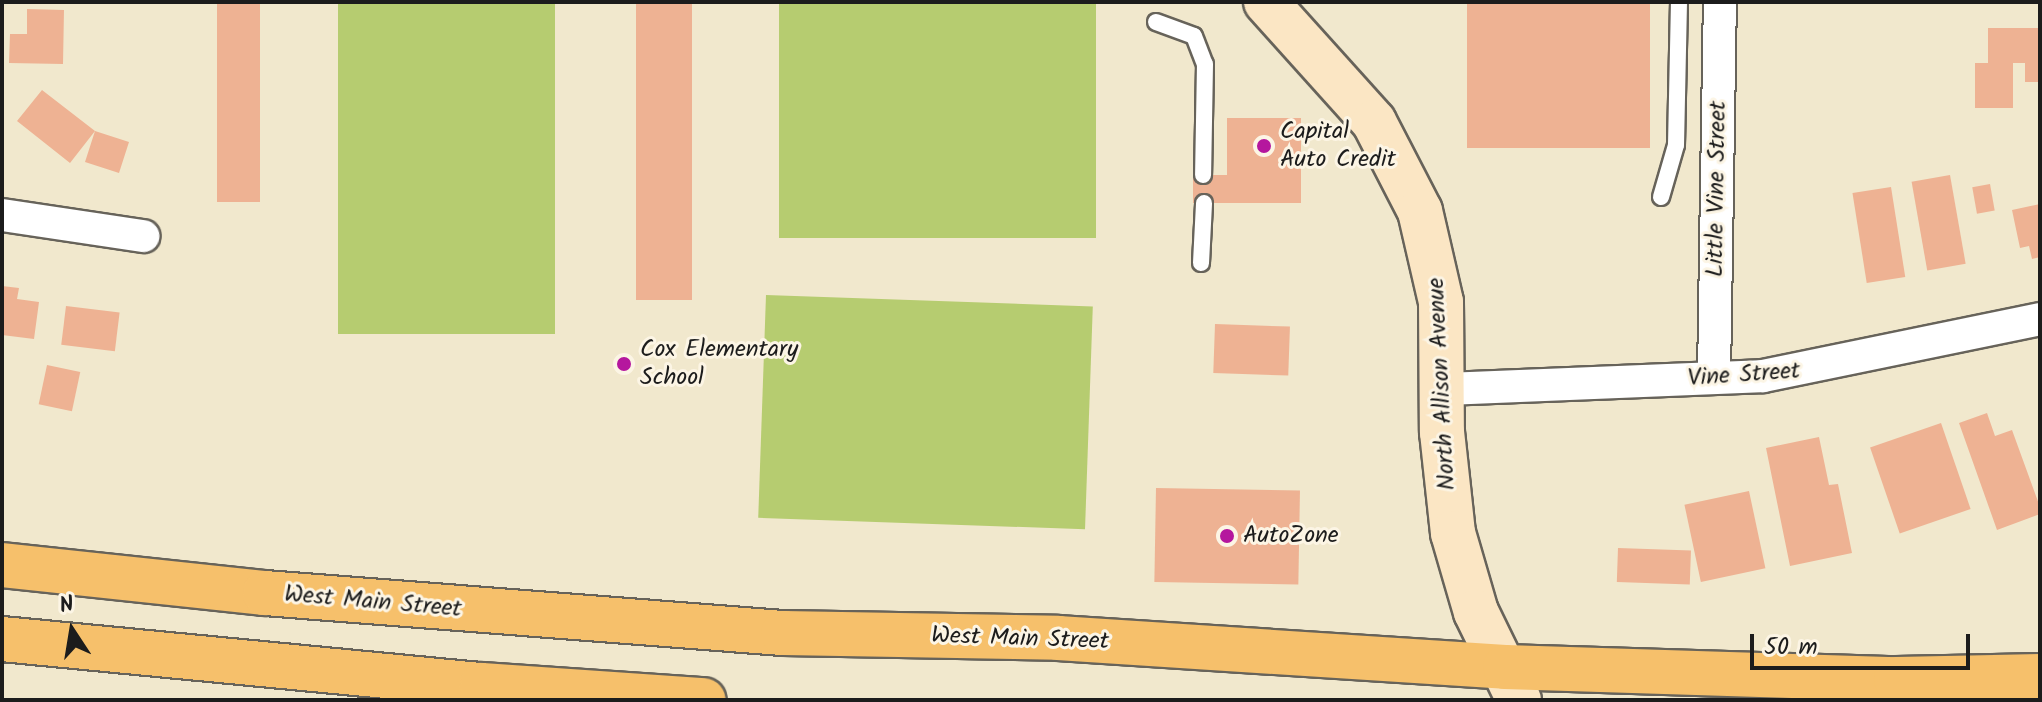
<!DOCTYPE html>
<style>
body{margin:0}
#map{position:relative;width:2042px;height:702px;overflow:hidden;background:#f1e8cd;font-family:Kalam,sans-serif}
div>[style]{position:absolute}
.green>*{inset:0;background:#b6cc70;transform-origin:0 0}
.building>*{inset:0;background:#eeb293;transform-origin:0 0}
.roads{filter:drop-shadow(2px 0 #67635a) drop-shadow(-2px 0 #67635a) drop-shadow(0 2px #67635a) drop-shadow(0 -2px #67635a)}
.lane>*{height:16px;margin:-8px;padding:0 8px;transform-origin:8px;border-radius:8px;background:#fff}
.street>*{height:32px;margin:-16px;padding:0 16px;transform-origin:16px;border-radius:16px;background:#fff}
.secondary>*{height:44px;margin:-22px;padding:0 22px;transform-origin:22px;border-radius:22px;background:#fbe6c4}
.primary>*{height:44px;margin:-22px;padding:0 22px;transform-origin:22px;border-radius:22px;background:#f6c06b}
.dots>*{width:22px;height:22px;translate:-50% -50%;box-sizing:border-box;border:4px solid #fcf5e5;border-radius:50%}
span{translate:-50% -50%;white-space:nowrap;text-align:center;line-height:1.15;-webkit-text-stroke:6px #fcf5e5;paint-order:stroke}
.poi-label{font-size:24px;color:#1c1c1c}
.left{translate:0 -50%;text-align:left}
.street-label{font-size:24px;color:#1c1c1c}
.frame{position:absolute;inset:0;border:4px solid #1c1c1c;pointer-events:none}
.north{position:absolute;left:32px;top:590px;width:80px;height:80px;-webkit-text-stroke:6px #fcf5e5;paint-order:stroke;rotate:348deg;font-size:22px;font-weight:700;line-height:32px;text-align:center;color:#1c1c1c}
.north::after{content:'';display:block;margin:auto;width:28px;height:36px;background:#1c1c1c;clip-path:polygon(50% 0,100% 100%,50% 72%,0 100%)}
.scale{position:absolute;left:1750px;top:634px;width:220px;height:36px;box-sizing:border-box;border:4px solid #1c1c1c;border-top:0;padding-left:10px;font-size:24px;line-height:28px;white-space:nowrap;color:#1c1c1c;-webkit-text-stroke:6px #fcf5e5;paint-order:stroke}
</style>
<div id="map">
<div class="green">
<div style="left:338px;top:2px;width:217px;height:332px"></div>
<div style="left:779px;top:2px;width:317px;height:236px"></div>
<div style="left:766px;top:295px;width:327px;height:223px;rotate:2deg"></div>
</div>
<div class="building">
<div style="left:217px;top:2px;width:43px;height:200px"></div>
<div style="left:636px;top:2px;width:56px;height:298px"></div>
<div style="left:1467px;top:2px;width:183px;height:146px"></div>
<div style="clip-path:polygon(27px 9px,64px 10px,63px 64px,9px 63px,10px 34px,27px 34px)"></div>
<div style="clip-path:polygon(1988px 28px,2040px 28px,2040px 82px,2025px 82px,2025px 63px,2013px 63px,2013px 108px,1975px 108px,1975px 63px,1988px 63px)"></div>
<div style="clip-path:polygon(42px 90px,95px 131px,129px 142px,119px 173px,85px 162px,95px 131px,70px 163px,17px 121px)"></div>
<div style="clip-path:polygon(1227px 118px,1301px 118px,1301px 203px,1193px 203px,1193px 175px,1227px 175px)"></div>
<div style="left:1950px;top:175px;width:90px;height:39px;rotate:80deg"></div>
<div style="left:1990px;top:184px;width:27px;height:18px;rotate:80deg"></div>
<div style="left:1891px;top:187px;width:91px;height:39px;rotate:81deg"></div>
<div style="clip-path:polygon(2040px 204px,2040px 257px,2032px 259px,2029px 246px,2020px 248px,2012px 210px)"></div>
<div style="clip-path:polygon(2px 286px,19px 288px,17px 299px,39px 302px,34px 339px,2px 335px)"></div>
<div style="left:66px;top:306px;width:54px;height:39px;rotate:7deg"></div>
<div style="left:1215px;top:324px;width:75px;height:49px;rotate:2deg"></div>
<div style="left:47px;top:365px;width:34px;height:40px;rotate:12deg"></div>
<div style="clip-path:polygon(1987px 413px,1995px 436px,2012px 430px,2040px 507px,2040px 514px,1997px 530px,1959px 423px)"></div>
<div style="left:1941px;top:423px;width:91px;height:75px;rotate:71deg"></div>
<div style="clip-path:polygon(1819px 437px,1829px 485px,1838px 484px,1852px 553px,1790px 566px,1766px 448px)"></div>
<div style="left:1156px;top:488px;width:144px;height:94px;rotate:1deg"></div>
<div style="left:1749px;top:491px;width:79px;height:66px;rotate:78deg"></div>
<div style="left:1618px;top:548px;width:73px;height:34px;rotate:2deg"></div>
</div>
<div class="roads">
<div class="lane">
<div style="left:1156px;top:22px;width:40px;rotate:20.2deg"></div>
<div style="left:1194px;top:36px;width:30px;rotate:69deg"></div>
<div style="left:1205px;top:64px;width:111px;rotate:91deg"></div>
<div style="left:1661px;top:197px;width:54px;rotate:-73.9deg"></div>
<div style="left:1676px;top:145px;width:143px;rotate:-88.8deg"></div>
<div style="left:1201px;top:263px;width:60px;rotate:-87.1deg"></div>
</div>
<div class="street">
<div style="left:2px;top:215px;width:143px;rotate:8.5deg"></div>
<div style="left:1714px;top:377px;width:375px;rotate:-89.1deg"></div>
<div style="left:1443px;top:389px;width:320px;rotate:-2.3deg"></div>
<div style="left:1763px;top:376px;width:283px;rotate:-11.6deg"></div>
</div>
<div class="secondary">
<div style="left:1266px;top:2px;width:161px;rotate:48deg"></div>
<div style="left:1374px;top:122px;width:100px;rotate:62.7deg"></div>
<div style="left:1420px;top:211px;width:93px;rotate:77deg"></div>
<div style="left:1441px;top:302px;width:130px;rotate:89.6deg"></div>
<div style="left:1442px;top:432px;width:102px;rotate:83.8deg"></div>
<div style="left:1453px;top:533px;width:82px;rotate:73.8deg"></div>
<div style="left:1476px;top:612px;width:98px;rotate:64deg"></div>
</div>
<div class="primary">
<div style="left:2px;top:565px;width:264px;rotate:6.1deg"></div>
<div style="left:265px;top:593px;width:520px;rotate:4.42deg"></div>
<div style="left:783px;top:633px;width:275px;rotate:1deg"></div>
<div style="left:1058px;top:638px;width:448px;rotate:3.7deg"></div>
<div style="left:1505px;top:667px;width:391px;rotate:1.8deg"></div>
<div style="left:1896px;top:679px;width:144px;rotate:-1.2deg"></div>
<div style="left:2px;top:639px;width:482px;rotate:5.5deg"></div>
<div style="left:482px;top:685px;width:222px;rotate:3.9deg"></div>
</div>
</div>
<div class="dots">
<div style="left:1264px;top:146px;background:#b5179e"></div>
<div style="left:624px;top:364px;background:#b5179e"></div>
<div style="left:1227px;top:536px;background:#b5179e"></div>
</div>
<div class="poi-label">
<span class="left" style="left:1280px;top:146px">Capital<br>Auto Credit</span>
<span class="left" style="left:640px;top:364px">Cox Elementary<br>School</span>
<span class="left" style="left:1243px;top:536px">AutoZone</span>
</div>
<div class="street-label">
<span style="left:1717px;top:189px;rotate:-89deg">Little Vine Street</span>
<span style="left:1744px;top:375px;rotate:-4deg">Vine Street</span>
<span style="left:1442px;top:384px;rotate:-93deg">North Allison Avenue</span>
<span style="left:373px;top:602px;rotate:5deg">West Main Street</span>
<span style="left:1020px;top:639px;rotate:2deg">West Main Street</span>
</div>
<div class="frame"></div>
<div class="north">N</div>
<div class="scale">50 m</div>
</div>
